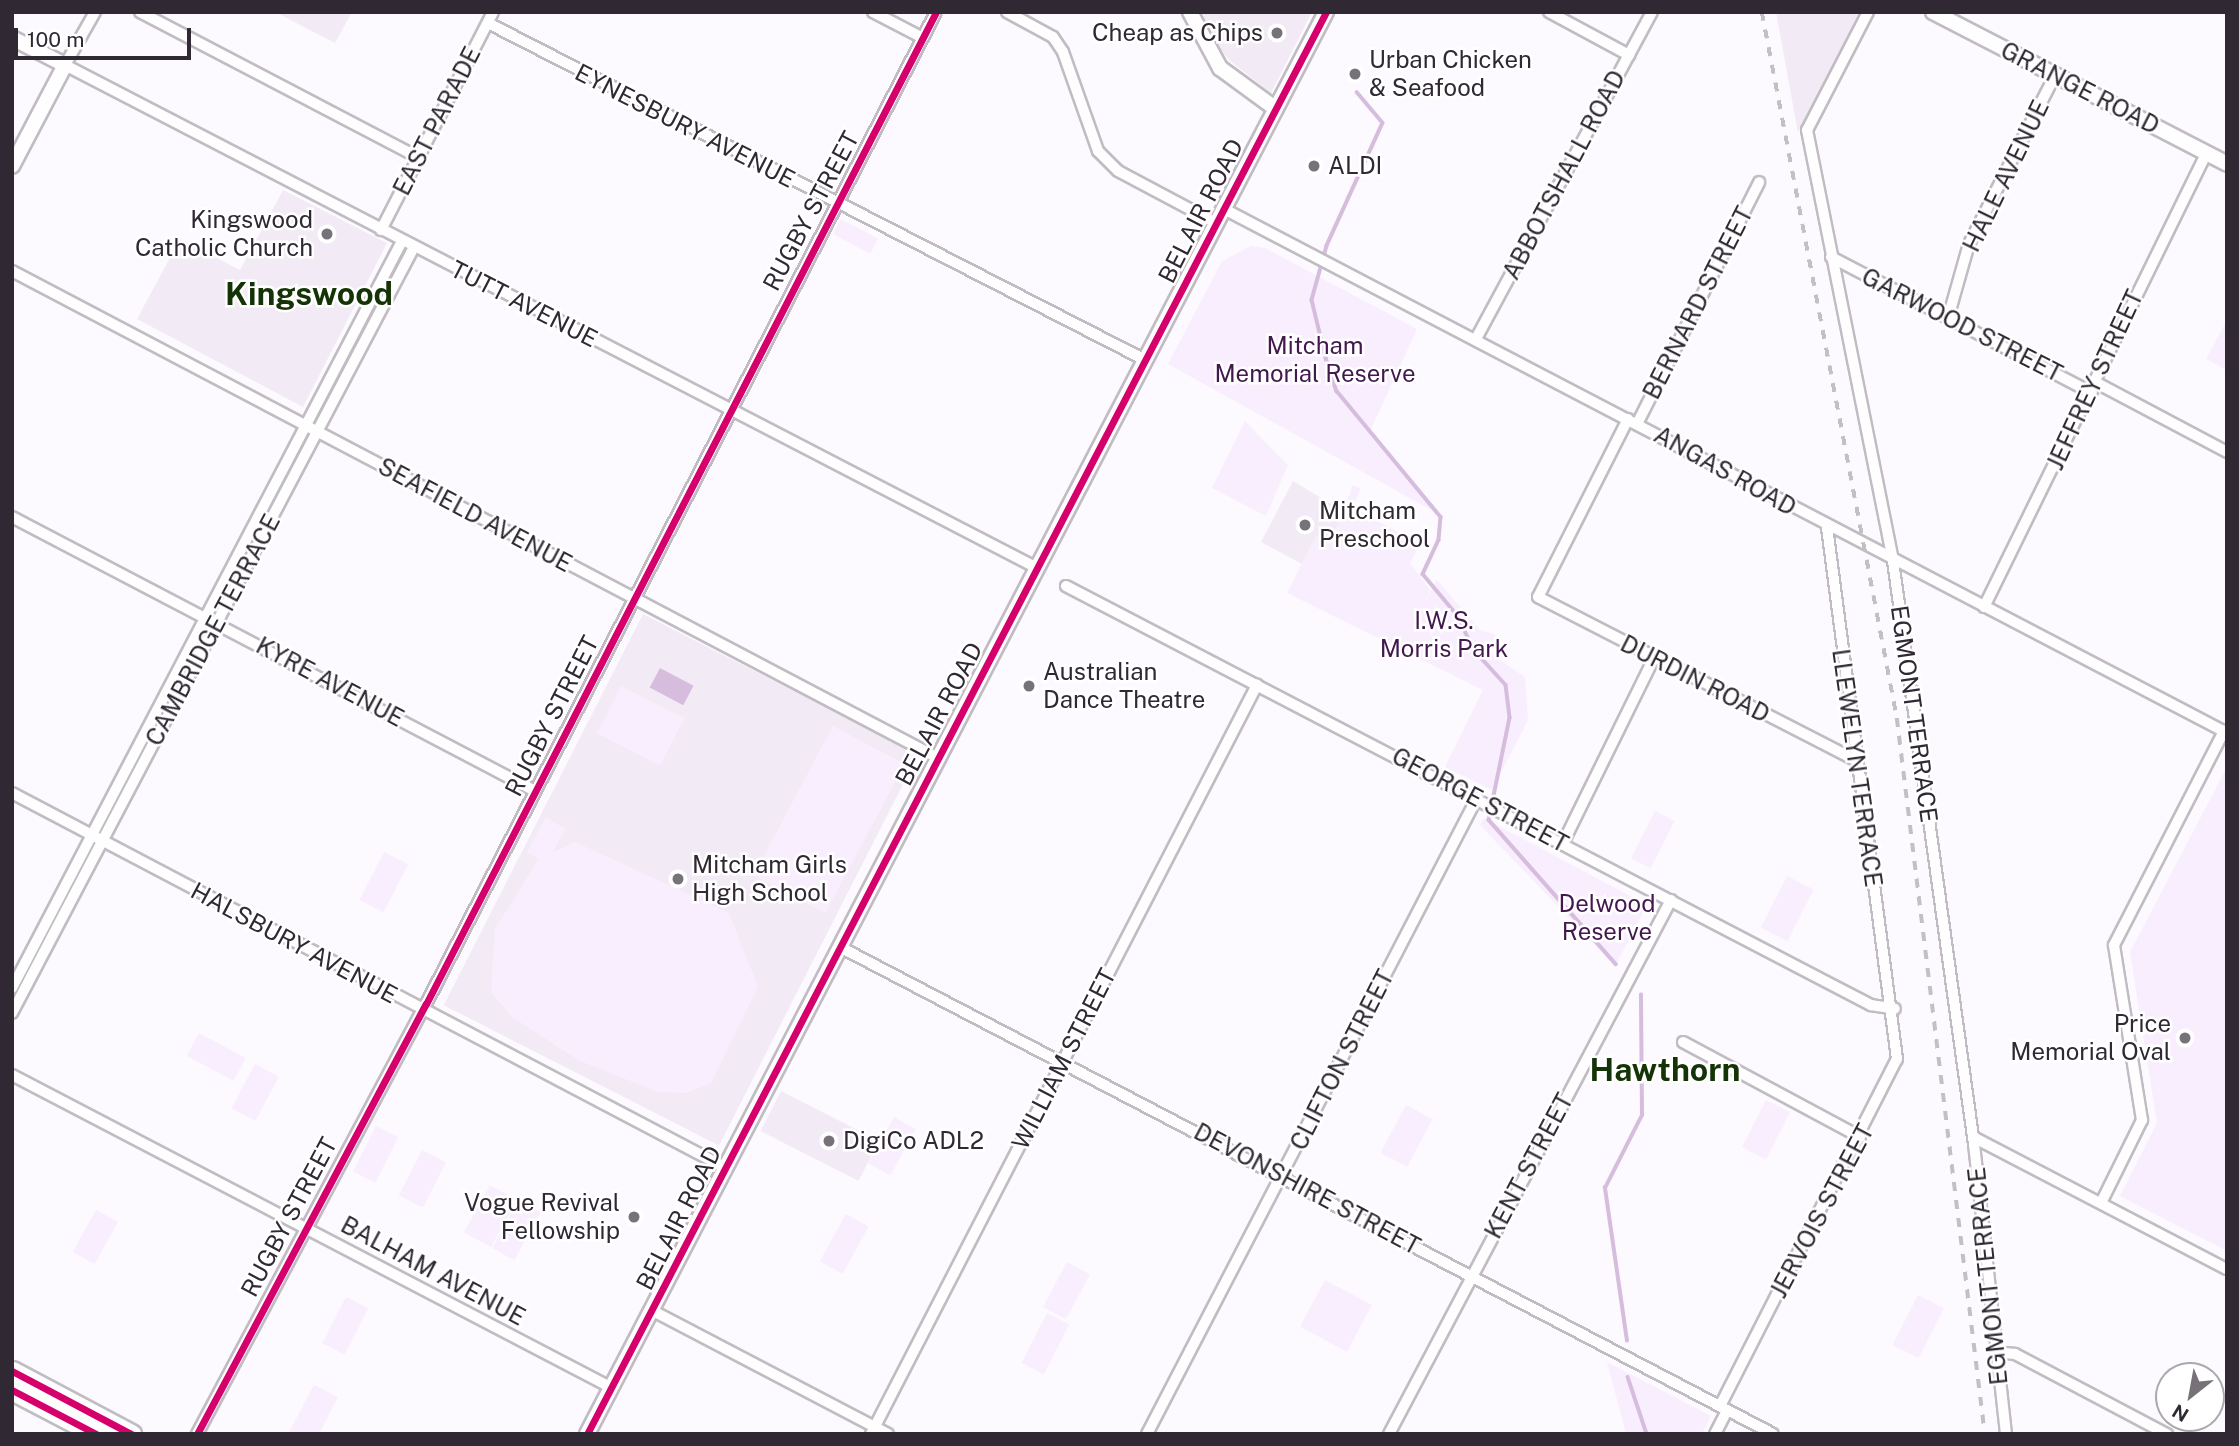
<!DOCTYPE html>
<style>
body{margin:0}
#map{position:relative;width:2239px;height:1446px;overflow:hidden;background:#fcfafe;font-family:"Public Sans",sans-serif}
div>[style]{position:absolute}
.built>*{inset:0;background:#f2ebf5;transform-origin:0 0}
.green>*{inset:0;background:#f9eefd;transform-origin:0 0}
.water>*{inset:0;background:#d6bdde;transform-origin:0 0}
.stream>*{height:3.5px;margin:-1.75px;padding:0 1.75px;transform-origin:1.75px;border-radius:1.75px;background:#d6bdde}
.roads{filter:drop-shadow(2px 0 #c1bcc3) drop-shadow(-2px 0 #c1bcc3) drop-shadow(0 2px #c1bcc3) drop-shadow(0 -2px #c1bcc3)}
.street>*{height:10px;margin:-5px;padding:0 5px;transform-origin:5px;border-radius:5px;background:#fffeff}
.secondary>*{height:14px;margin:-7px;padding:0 7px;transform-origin:7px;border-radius:7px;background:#fffeff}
.highway>*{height:19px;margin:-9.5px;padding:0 9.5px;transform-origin:9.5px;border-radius:9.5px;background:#fffeff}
.rail>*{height:3.5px;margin-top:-1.75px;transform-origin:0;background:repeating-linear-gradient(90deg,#c2c1c2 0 9px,transparent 0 18px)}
.cycleway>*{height:7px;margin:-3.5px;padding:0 3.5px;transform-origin:3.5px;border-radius:3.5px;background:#d6006c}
.dots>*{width:19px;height:19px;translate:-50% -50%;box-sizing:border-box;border:4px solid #fff;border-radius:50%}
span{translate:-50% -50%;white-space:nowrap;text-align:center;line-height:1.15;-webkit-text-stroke:5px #fff;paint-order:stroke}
.poi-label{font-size:24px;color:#302833}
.right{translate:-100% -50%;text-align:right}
.left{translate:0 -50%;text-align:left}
.street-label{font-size:24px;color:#302833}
.park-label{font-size:24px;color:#42184e}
.district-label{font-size:32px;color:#143306;font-weight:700}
.frame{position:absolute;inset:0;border:14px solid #302833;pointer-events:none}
.north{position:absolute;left:2155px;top:1362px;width:70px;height:70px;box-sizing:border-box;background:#fff;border:2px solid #aca9ad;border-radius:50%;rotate:211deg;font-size:19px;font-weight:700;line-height:28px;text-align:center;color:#302833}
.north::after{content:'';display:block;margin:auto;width:24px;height:32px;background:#77727a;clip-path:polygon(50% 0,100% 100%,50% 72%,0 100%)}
.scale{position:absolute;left:14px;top:28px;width:177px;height:32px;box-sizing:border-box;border:4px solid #302833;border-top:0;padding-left:9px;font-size:21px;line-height:24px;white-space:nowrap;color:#302833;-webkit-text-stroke:5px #fff;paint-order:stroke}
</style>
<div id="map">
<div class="built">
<div style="clip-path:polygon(275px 12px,352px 12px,335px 43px)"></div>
<div style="clip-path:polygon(1203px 12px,1312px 12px,1271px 93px,1229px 60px,1208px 34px)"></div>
<div style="clip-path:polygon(1776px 12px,1859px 12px,1798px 133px)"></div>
<div style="clip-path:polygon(283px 190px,387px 243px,303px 407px,137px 319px,180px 239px,240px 270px)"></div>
<div style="clip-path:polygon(1293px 481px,1346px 513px,1330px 543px,1316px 536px,1302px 564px,1261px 542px)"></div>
<div style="left:643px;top:614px;width:309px;height:439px;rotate:27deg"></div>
<div style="left:781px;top:1091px;width:110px;height:45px;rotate:27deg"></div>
</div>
<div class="green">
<div style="left:841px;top:219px;width:42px;height:17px;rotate:28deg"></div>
<div style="clip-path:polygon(1251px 246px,1265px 248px,1417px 329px,1370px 431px,1433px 511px,1168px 364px,1222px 261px)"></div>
<div style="clip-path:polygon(2227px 320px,2227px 370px,2206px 359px)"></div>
<div style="clip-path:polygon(1245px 421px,1288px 465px,1266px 516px,1212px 488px)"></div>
<div style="clip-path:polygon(1353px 485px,1361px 489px,1352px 507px,1420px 544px,1410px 563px,1430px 590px,1424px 603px,1437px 580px,1480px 630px,1496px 635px,1488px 652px,1525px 677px,1528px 720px,1492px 790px,1445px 767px,1483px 690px,1287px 593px,1316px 536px,1330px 543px)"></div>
<div style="left:621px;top:686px;width:71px;height:53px;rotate:27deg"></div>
<div style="left:833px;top:726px;width:81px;height:169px;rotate:28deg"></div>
<div style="clip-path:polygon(2227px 767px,2227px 1251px,2120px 1196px,2157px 1123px,2130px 952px)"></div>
<div style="left:1655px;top:811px;width:22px;height:53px;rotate:27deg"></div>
<div style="clip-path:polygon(546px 817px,565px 829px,553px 852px,575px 842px,729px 913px,758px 987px,711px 1083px,686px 1093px,658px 1092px,580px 1061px,512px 1017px,491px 992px,495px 929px,539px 859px,527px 852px)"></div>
<div style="clip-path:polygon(1484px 818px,1647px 905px,1615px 966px,1480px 825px)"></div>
<div style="left:384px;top:852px;width:27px;height:54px;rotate:27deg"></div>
<div style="left:1787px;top:876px;width:30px;height:58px;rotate:27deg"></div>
<div style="left:199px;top:1033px;width:53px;height:26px;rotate:28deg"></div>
<div style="left:255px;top:1064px;width:27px;height:50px;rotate:28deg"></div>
<div style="left:1766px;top:1100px;width:27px;height:53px;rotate:27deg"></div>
<div style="left:1406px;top:1105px;width:30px;height:54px;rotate:28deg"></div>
<div style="left:894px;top:1117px;width:25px;height:53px;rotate:29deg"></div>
<div style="left:376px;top:1126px;width:25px;height:51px;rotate:27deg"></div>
<div style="left:422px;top:1150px;width:27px;height:51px;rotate:27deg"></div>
<div style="left:490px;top:1185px;width:31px;height:54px;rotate:29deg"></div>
<div style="left:519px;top:1200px;width:25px;height:55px;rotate:29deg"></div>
<div style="left:96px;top:1210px;width:25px;height:48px;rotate:29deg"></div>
<div style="left:846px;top:1214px;width:26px;height:54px;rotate:29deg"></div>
<div style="left:1067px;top:1262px;width:26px;height:51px;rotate:28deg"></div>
<div style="left:1325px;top:1280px;width:53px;height:53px;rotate:28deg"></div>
<div style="left:1918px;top:1295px;width:29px;height:56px;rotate:27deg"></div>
<div style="left:346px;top:1297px;width:25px;height:52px;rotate:27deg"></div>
<div style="left:1047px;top:1313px;width:25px;height:56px;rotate:27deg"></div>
<div style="clip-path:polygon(1607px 1362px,1711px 1416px,1702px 1434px,1626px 1434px)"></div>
<div style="clip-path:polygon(314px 1385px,338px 1397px,319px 1434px,288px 1434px)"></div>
</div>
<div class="water">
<div style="left:660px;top:668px;width:38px;height:22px;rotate:28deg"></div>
</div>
<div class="stream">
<div style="left:1357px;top:92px;width:40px;rotate:50deg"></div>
<div style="left:1383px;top:123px;width:135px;rotate:114.5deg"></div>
<div style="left:1327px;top:246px;width:56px;rotate:105.5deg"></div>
<div style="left:1312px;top:300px;width:60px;rotate:76.4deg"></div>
<div style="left:1326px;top:358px;width:35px;rotate:72deg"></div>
<div style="left:1337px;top:391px;width:163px;rotate:50.5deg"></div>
<div style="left:1441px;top:517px;width:23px;rotate:95deg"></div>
<div style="left:1439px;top:540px;width:38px;rotate:115deg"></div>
<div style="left:1423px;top:574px;width:55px;rotate:50.2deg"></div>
<div style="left:1458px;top:616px;width:38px;rotate:65deg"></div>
<div style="left:1474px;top:650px;width:47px;rotate:47.6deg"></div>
<div style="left:1506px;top:685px;width:33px;rotate:83deg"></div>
<div style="left:1510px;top:718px;width:104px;rotate:101.6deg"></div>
<div style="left:1489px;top:820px;width:192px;rotate:48.6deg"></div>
<div style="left:1627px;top:1341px;width:155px;rotate:-98.2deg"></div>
<div style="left:1605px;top:1188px;width:82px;rotate:-63.1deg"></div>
<div style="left:1642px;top:1115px;width:120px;rotate:-90.5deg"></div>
<div style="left:1628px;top:1377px;width:60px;rotate:71.6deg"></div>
</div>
<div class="roads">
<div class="street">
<div style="left:95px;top:12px;width:61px;rotate:119.5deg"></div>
<div style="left:65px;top:65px;width:1094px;rotate:27.36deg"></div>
<div style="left:140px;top:12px;width:315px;rotate:27.6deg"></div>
<div style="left:873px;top:12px;width:56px;rotate:27.5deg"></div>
<div style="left:1007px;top:12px;width:52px;rotate:28.5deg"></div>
<div style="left:1053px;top:37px;width:18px;rotate:56deg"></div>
<div style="left:1063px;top:52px;width:105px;rotate:70.5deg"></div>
<div style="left:1098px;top:151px;width:28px;rotate:45deg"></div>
<div style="left:1118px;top:171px;width:111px;rotate:28deg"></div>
<div style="left:1549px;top:12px;width:91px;rotate:28.3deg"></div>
<div style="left:1868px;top:12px;width:133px;rotate:117.3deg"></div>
<div style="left:1807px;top:130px;width:439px;rotate:78.7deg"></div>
<div style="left:1893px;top:561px;width:589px;rotate:82.09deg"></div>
<div style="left:1974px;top:1144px;width:292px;rotate:83.7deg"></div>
<div style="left:488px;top:23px;width:738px;rotate:27.15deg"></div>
<div style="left:1224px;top:209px;width:1132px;rotate:27.58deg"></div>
<div style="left:381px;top:230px;width:245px;rotate:-62.8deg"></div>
<div style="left:1831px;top:257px;width:294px;rotate:27.5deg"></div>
<div style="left:12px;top:271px;width:1046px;rotate:27.74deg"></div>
<div style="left:1948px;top:318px;width:77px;rotate:-74.2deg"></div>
<div style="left:1969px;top:244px;width:190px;rotate:-63deg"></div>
<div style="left:1477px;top:337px;width:369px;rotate:-61.7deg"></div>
<div style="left:2093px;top:381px;width:152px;rotate:27.9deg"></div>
<div style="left:1628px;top:419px;width:199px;rotate:116.8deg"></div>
<div style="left:1538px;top:597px;width:354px;rotate:27.2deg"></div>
<div style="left:1637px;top:424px;width:271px;rotate:-63.2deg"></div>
<div style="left:12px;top:517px;width:590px;rotate:27.65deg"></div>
<div style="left:1066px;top:586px;width:908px;rotate:27.5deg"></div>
<div style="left:1871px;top:1005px;width:24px;rotate:9deg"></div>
<div style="left:1984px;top:607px;width:504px;rotate:-63.89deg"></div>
<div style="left:12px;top:793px;width:806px;rotate:27.71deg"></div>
<div style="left:1563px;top:843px;width:206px;rotate:-63.8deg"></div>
<div style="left:840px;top:947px;width:1052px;rotate:27.56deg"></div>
<div style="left:12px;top:988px;width:843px;rotate:-62.43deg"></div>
<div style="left:12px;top:1013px;width:865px;rotate:-62.31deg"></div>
<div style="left:1683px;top:1042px;width:201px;rotate:28.2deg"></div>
<div style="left:12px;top:1075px;width:677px;rotate:27.55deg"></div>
<div style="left:1973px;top:1137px;width:286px;rotate:27.5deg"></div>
<div style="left:2101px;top:1203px;width:93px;rotate:-63.7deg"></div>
<div style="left:2142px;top:1120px;width:177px;rotate:-99.1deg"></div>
<div style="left:2114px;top:945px;width:241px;rotate:-62.8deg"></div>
<div style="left:653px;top:1311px;width:265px;rotate:27.6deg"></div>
<div style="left:1996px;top:1352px;width:19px;rotate:6deg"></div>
<div style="left:2015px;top:1354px;width:172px;rotate:27.8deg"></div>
<div style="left:1720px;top:1406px;width:390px;rotate:-63deg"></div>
<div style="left:1897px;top:1059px;width:537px;rotate:-97.5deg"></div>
<div style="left:197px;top:1434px;width:487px;rotate:-62deg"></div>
<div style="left:426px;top:1004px;width:1115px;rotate:-62.79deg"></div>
<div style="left:871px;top:1434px;width:843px;rotate:-62.74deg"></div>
<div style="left:1147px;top:1434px;width:717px;rotate:-62.58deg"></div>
<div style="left:1389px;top:1434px;width:604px;rotate:-62.16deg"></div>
<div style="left:1715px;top:1434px;width:27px;rotate:-63deg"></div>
</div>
<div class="secondary">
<div style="left:1190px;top:12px;width:64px;rotate:61.8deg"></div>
<div style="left:1220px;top:68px;width:69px;rotate:36.2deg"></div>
<div style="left:1933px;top:12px;width:331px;rotate:27.3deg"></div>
<div style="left:12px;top:38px;width:59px;rotate:27deg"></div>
<div style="left:65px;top:65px;width:114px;rotate:117.7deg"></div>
<div style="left:587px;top:1434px;width:1603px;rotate:-62.54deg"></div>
</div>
<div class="highway">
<div style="left:12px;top:1371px;width:135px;rotate:27.9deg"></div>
<div style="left:12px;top:1390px;width:95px;rotate:27.6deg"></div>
</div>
</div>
<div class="rail">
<div style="left:1762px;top:12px;width:719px;rotate:79.17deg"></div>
<div style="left:1897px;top:718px;width:721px;rotate:82.99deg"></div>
</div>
<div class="cycleway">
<div style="left:12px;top:1371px;width:135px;rotate:27.9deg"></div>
<div style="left:12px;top:1390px;width:95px;rotate:27.6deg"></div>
<div style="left:197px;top:1434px;width:487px;rotate:-62deg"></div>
<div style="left:426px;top:1004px;width:1115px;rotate:-62.79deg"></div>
<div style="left:587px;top:1434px;width:1603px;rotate:-62.54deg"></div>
</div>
<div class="dots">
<div style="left:1277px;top:33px;background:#77727a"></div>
<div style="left:1355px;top:74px;background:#77727a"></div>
<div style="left:1314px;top:166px;background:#77727a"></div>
<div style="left:327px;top:234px;background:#77727a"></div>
<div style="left:1305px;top:525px;background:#77727a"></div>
<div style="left:1029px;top:686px;background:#77727a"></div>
<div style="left:678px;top:879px;background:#77727a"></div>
<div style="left:2185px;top:1038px;background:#77727a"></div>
<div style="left:829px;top:1141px;background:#77727a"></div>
<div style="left:634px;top:1217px;background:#77727a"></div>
</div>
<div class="poi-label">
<span class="right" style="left:1263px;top:33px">Cheap as Chips</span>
<span class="left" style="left:1369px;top:74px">Urban Chicken<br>&amp; Seafood</span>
<span class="left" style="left:1328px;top:166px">ALDI</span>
<span class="right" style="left:313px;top:234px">Kingswood<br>Catholic Church</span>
<span class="left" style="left:1319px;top:525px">Mitcham<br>Preschool</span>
<span class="left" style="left:1043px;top:686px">Australian<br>Dance Theatre</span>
<span class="left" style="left:692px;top:879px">Mitcham Girls<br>High School</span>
<span class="right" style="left:2171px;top:1038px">Price<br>Memorial Oval</span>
<span class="left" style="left:843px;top:1141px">DigiCo ADL2</span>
<span class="right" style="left:620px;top:1217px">Vogue Revival<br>Fellowship</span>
</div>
<div class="street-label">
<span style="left:2080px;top:88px;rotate:27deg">GRANGE ROAD</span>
<span style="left:437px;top:121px;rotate:-63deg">EAST PARADE</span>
<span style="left:685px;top:126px;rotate:27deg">EYNESBURY AVENUE</span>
<span style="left:1564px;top:175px;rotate:-62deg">ABBOTSHALL ROAD</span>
<span style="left:2006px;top:176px;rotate:-64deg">HALE AVENUE</span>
<span style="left:811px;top:211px;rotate:-62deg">RUGBY STREET</span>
<span style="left:1201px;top:211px;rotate:-63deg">BELAIR ROAD</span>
<span style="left:1698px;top:303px;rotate:-63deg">BERNARD STREET</span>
<span style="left:524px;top:304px;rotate:27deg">TUTT AVENUE</span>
<span style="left:1962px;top:325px;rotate:27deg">GARWOOD STREET</span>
<span style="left:2095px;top:380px;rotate:-65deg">JEFFREY STREET</span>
<span style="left:1725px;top:471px;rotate:29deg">ANGAS ROAD</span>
<span style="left:475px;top:515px;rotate:28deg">SEAFIELD AVENUE</span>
<span style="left:213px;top:630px;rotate:-62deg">CAMBRIDGE TERRACE</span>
<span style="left:1695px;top:679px;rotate:27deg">DURDIN ROAD</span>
<span style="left:330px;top:682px;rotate:28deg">KYRE AVENUE</span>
<span style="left:939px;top:714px;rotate:-62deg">BELAIR ROAD</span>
<span style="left:1914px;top:714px;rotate:82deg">EGMONT TERRACE</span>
<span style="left:552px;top:716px;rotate:-63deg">RUGBY STREET</span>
<span style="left:1857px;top:768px;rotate:82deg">LLEWELYN TERRACE</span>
<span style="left:1480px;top:800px;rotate:28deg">GEORGE STREET</span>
<span style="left:294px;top:943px;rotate:28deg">HALSBURY AVENUE</span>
<span style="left:1064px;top:1059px;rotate:-63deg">WILLIAM STREET</span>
<span style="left:1342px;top:1060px;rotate:-63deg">CLIFTON STREET</span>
<span style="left:1529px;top:1166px;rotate:-62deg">KENT STREET</span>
<span style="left:1307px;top:1189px;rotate:28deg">DEVONSHIRE STREET</span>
<span style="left:1822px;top:1211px;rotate:-62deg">JERVOIS STREET</span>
<span style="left:289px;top:1217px;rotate:-62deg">RUGBY STREET</span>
<span style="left:679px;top:1218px;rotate:-63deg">BELAIR ROAD</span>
<span style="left:433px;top:1271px;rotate:28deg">BALHAM AVENUE</span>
<span style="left:1988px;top:1276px;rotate:-96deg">EGMONT TERRACE</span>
</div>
<div class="park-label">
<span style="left:1315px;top:360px">Mitcham<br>Memorial Reserve</span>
<span style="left:1444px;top:635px">I.W.S.<br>Morris Park</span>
<span style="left:1607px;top:918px">Delwood<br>Reserve</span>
</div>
<div class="district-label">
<span style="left:309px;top:294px">Kingswood</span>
<span style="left:1665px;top:1070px">Hawthorn</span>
</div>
<div class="frame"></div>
<div class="north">N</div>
<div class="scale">100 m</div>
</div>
